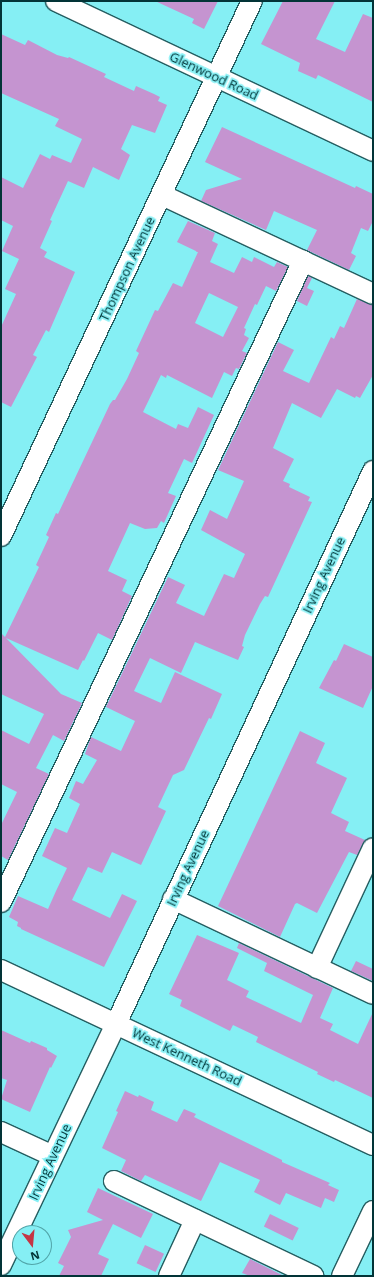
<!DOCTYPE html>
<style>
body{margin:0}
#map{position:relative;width:374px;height:1277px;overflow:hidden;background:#85eff4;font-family:"Open Sans",sans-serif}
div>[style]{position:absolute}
.building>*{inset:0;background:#c594d0;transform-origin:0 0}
.roads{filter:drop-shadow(1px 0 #255e61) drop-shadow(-1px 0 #255e61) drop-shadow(0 1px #255e61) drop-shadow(0 -1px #255e61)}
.minor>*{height:20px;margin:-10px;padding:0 10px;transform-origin:10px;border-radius:10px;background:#fff}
span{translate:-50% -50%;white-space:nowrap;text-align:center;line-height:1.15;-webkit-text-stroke:3.5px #85eff4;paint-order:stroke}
.street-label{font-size:13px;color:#023437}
.frame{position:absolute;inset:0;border:2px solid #023437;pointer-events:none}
.north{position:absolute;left:12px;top:1225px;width:40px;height:40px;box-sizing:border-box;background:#85eff4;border:1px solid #51a4a8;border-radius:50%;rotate:164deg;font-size:11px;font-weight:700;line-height:16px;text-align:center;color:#023437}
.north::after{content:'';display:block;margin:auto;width:14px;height:18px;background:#c53544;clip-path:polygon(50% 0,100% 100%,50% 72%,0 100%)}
</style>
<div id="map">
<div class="building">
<div style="clip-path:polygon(155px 1px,218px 1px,204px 29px,192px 23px,194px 19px)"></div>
<div style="clip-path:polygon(283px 1px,335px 1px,316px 39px,345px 52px,363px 14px,373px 18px,373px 102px,318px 75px,316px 79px,298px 71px,300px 63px,261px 44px)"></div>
<div style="clip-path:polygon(1px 34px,25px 45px,28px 40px,57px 55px,68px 58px,69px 57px,106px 74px,104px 77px,134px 91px,136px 86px,154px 94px,160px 97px,158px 101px,167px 105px,155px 133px,132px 125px,121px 149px,130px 155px,119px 180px,93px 167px,84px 188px,68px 181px,50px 220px,52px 221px,40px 248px,47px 252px,44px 257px,75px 272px,49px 332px,46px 330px,33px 355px,37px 357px,11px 407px,1px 402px,1px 327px,16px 294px,5px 289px,19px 259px,2px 251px,13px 226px,1px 220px,1px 177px,23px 188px,40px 154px,50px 159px,52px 155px,71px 163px,82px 139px,55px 126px,59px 119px,1px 93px)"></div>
<div style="clip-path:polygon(222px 127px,355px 188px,356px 186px,373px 194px,373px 221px,368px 231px,361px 228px,351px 253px,356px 256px,349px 270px,307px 250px,317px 230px,274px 211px,266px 230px,201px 201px,206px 190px,242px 179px,205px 162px)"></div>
<div style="clip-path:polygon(evenodd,188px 221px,215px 233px,212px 241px,218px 244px,210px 262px,234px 273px,242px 257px,252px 262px,254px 257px,274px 267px,277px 262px,288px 267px,276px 291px,266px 286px,257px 305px,255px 304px,244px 328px,246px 329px,244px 335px,249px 338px,242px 351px,247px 353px,239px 369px,236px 368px,232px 376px,224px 372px,212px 398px,167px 375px,166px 378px,161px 375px,143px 412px,176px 429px,178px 424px,188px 428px,198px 407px,214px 415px,192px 463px,184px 459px,168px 493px,176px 496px,164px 523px,161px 521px,157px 528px,145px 529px,130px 523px,108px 571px,127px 580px,122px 591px,132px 596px,112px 640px,98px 633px,84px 661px,83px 660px,78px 670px,6px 638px,61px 694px,82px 703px,64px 741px,53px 735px,36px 768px,49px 774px,8px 860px,1px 856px,1px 825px,17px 792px,1px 784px,1px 730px,29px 744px,44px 714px,1px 694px,1px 633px,5px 637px,39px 567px,36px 565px,49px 537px,46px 535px,56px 513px,58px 514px,110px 404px,113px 400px,115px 400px,127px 379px,139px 353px,136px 351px,155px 310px,158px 311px,173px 283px,182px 287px,198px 252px,177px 242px,188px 221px,209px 293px,238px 307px,223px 337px,195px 323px,209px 293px)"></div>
<div style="clip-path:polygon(308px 276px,312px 278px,307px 288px,314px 291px,307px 306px,297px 301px)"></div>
<div style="clip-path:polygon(357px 299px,373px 305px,373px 375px,360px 398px,356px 396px,355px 398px,337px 389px,321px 418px,292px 403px,273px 448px,294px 459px,283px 481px,290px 484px,289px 487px,310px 497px,308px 501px,312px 502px,268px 597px,265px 596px,260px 604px,245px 635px,242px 646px,244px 647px,238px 660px,195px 642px,181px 673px,150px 658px,134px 691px,161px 703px,175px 672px,222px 694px,211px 719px,209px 718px,184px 770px,173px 775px,158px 807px,166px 811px,141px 865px,112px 852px,102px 873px,88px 867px,72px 900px,110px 918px,122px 894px,137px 901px,104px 967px,21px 929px,21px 928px,17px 926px,18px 922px,9px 917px,18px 896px,48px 909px,56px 891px,67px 868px,42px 856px,55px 828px,67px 833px,80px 804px,69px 798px,76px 781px,83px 784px,97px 760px,85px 754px,91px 737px,121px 751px,135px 721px,106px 707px,168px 577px,185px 585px,176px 603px,204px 616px,224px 574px,234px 578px,245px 554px,201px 530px,210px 510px,227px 519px,244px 481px,218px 470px,278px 342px,294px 350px,283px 371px,309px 383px,331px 337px,334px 339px,340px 326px,344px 328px)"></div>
<div style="clip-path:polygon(344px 644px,373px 657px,373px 686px,363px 708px,319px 688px,334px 660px,336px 661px)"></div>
<div style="clip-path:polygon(300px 731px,325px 743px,316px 763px,347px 778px,331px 813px,349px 822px,345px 831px,365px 840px,357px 855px,349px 852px,317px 913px,297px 903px,295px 904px,280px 937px,218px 906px)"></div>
<div style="clip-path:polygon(197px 935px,239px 953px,227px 980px,249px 991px,246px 997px,301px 1023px,313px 995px,264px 971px,267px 963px,237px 948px,239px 943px,333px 988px,320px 1018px,333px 1024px,330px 1030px,358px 1044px,373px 1012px,373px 1098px,335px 1080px,334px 1082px,317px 1074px,318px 1072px,256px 1042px,258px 1037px,233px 1025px,230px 1031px,180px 1006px,182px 1000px,169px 994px)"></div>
<div style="clip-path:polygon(356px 961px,373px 969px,373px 981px,351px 971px)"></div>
<div style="clip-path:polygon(1px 1030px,30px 1043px,31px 1041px,47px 1048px,47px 1050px,57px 1056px,51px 1068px,50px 1067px,30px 1112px,1px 1099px,7px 1080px,1px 1078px)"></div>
<div style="clip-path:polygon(125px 1091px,138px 1097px,139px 1095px,154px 1102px,151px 1110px,177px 1122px,184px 1109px,196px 1114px,194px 1117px,282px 1160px,282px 1162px,330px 1183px,328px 1185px,339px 1190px,334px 1202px,325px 1198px,321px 1208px,286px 1193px,280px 1205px,254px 1192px,260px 1180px,220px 1162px,201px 1201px,145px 1175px,141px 1181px,121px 1171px,126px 1160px,102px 1148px,118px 1112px,116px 1111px)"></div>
<div style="clip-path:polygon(98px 1188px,153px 1214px,141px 1238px,113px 1224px,98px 1254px,109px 1259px,101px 1276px,59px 1276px,64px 1266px,58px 1263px,71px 1237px,68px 1230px,103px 1220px,87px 1212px)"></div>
<div style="left:270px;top:1214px;width:32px;height:14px;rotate:26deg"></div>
<div style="left:145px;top:1245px;width:21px;height:20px;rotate:25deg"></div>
<div style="clip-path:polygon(250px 1259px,284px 1276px,250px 1276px,242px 1273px)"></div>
</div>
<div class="roads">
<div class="minor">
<div style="left:56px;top:1px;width:351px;rotate:25.3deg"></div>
<div style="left:162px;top:195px;width:233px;rotate:25.1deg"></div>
<div style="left:1px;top:536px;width:591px;rotate:-64.87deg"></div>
<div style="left:173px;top:899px;width:221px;rotate:25.4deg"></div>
<div style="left:1px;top:902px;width:709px;rotate:-64.77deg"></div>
<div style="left:317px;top:968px;width:132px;rotate:-65deg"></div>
<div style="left:1px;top:970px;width:411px;rotate:25.2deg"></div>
<div style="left:1px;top:1132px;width:57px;rotate:24.8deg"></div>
<div style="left:114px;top:1181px;width:221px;rotate:25.5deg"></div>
<div style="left:1px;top:1265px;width:267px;rotate:-64.5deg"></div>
<div style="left:116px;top:1024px;width:610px;rotate:-65.07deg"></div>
<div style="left:169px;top:1276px;width:62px;rotate:-65.1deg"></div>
<div style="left:342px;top:1276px;width:72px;rotate:-64.5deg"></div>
</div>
</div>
<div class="street-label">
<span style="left:214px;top:76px;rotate:25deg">Glenwood Road</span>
<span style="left:127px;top:269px;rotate:-65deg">Thompson Avenue</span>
<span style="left:324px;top:575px;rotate:-65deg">Irving Avenue</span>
<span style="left:188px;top:868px;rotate:-65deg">Irving Avenue</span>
<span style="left:187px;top:1057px;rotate:25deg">West Kenneth Road</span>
<span style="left:50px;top:1162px;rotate:-65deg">Irving Avenue</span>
</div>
<div class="frame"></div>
<div class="north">N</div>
</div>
